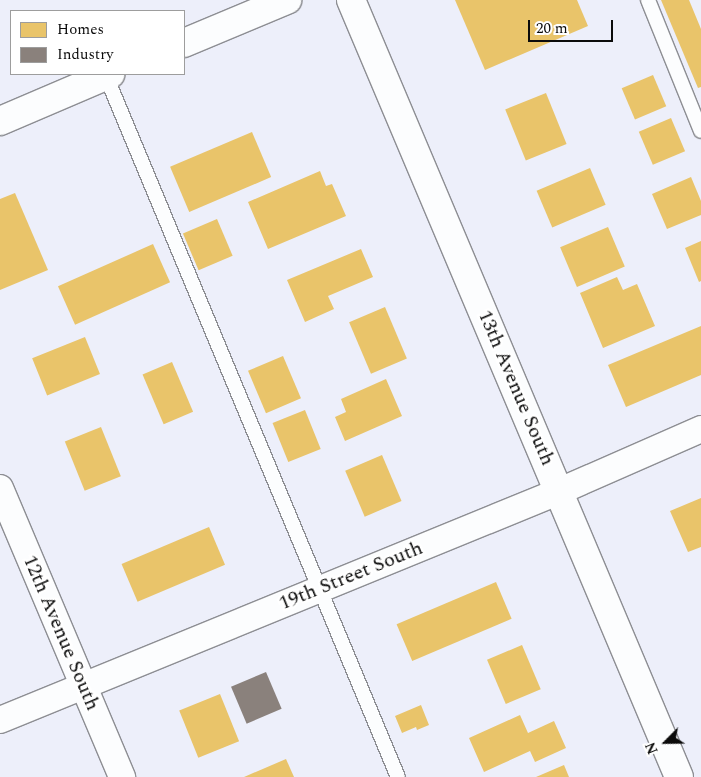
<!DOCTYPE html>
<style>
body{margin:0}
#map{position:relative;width:701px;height:777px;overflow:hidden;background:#edeffa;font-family:Spectral,serif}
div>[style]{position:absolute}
.homes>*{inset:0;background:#e9c46a;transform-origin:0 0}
.industry>*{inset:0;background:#8a817c;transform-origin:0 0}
.roads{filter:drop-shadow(1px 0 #8d8e93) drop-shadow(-1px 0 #8d8e93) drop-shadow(0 1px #8d8e93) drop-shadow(0 -1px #8d8e93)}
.service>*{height:14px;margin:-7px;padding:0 7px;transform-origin:7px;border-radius:7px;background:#fcfdfe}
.minor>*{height:26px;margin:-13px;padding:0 13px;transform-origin:13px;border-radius:13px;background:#fcfdfe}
.tertiary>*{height:28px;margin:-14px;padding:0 14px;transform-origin:14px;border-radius:14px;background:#fcfdfe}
span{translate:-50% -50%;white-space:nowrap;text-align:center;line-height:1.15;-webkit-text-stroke:5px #fff;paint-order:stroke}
.street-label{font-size:20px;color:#0b0b0b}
.legend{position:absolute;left:10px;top:10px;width:175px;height:65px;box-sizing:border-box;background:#fff;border:1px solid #9d9d9d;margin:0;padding:6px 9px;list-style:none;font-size:15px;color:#0b0b0b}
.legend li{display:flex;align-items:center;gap:10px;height:25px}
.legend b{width:25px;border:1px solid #9d9d9d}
.north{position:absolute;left:641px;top:717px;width:50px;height:50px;-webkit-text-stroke:4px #fff;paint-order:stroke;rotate:247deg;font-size:14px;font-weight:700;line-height:20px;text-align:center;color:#0b0b0b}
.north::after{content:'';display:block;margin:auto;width:18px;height:22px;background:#0b0b0b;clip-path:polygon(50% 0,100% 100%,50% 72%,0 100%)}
.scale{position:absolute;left:528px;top:20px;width:85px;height:22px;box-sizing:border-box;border:2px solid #0b0b0b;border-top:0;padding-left:6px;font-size:15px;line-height:18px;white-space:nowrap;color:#0b0b0b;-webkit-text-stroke:4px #fff;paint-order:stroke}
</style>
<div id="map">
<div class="homes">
<div style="clip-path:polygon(455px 0,577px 0,588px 26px,485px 70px)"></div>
<div style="clip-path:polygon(661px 0,689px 0,701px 29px,701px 87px,698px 88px)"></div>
<div style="left:653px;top:75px;width:34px;height:34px;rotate:67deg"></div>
<div style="left:546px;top:93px;width:55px;height:44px;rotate:68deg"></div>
<div style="left:671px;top:118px;width:36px;height:35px;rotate:67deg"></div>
<div style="left:252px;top:132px;width:49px;height:89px;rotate:67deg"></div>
<div style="left:590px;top:168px;width:40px;height:58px;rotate:67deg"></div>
<div style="clip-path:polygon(320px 171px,326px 186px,332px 184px,346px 216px,268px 249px,248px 202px)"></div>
<div style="clip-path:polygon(691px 177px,701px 201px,701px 215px,667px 229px,652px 194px)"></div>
<div style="clip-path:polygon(15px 193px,48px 270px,0 290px,0 199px)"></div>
<div style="left:217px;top:219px;width:40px;height:37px;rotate:67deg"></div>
<div style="left:608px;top:227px;width:43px;height:52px;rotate:67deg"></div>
<div style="clip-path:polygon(701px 241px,701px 281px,699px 282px,685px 248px)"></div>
<div style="left:153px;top:244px;width:42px;height:104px;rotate:66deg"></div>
<div style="clip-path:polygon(361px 249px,373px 277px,328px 296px,334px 309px,305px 322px,287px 280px)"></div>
<div style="clip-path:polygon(617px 277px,623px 290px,637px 284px,655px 326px,603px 348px,580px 293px)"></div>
<div style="left:385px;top:307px;width:56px;height:39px;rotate:67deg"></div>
<div style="clip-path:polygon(701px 326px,701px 375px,626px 407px,608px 365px)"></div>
<div style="left:85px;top:337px;width:40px;height:57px;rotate:68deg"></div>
<div style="left:283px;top:356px;width:46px;height:38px;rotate:67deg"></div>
<div style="left:172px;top:362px;width:54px;height:32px;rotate:67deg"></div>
<div style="clip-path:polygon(386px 379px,402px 416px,345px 441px,335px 417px,346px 412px,341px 399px)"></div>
<div style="left:305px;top:410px;width:42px;height:35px;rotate:68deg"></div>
<div style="left:101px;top:427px;width:53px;height:39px;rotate:68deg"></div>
<div style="left:382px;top:455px;width:50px;height:40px;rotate:67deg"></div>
<div style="clip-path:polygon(701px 498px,701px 547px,688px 552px,670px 511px)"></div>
<div style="left:209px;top:527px;width:41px;height:95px;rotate:67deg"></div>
<div style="left:496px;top:582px;width:40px;height:108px;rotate:67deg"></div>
<div style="left:522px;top:645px;width:48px;height:38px;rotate:67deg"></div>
<div style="left:220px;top:694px;width:51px;height:44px;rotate:68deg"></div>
<div style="clip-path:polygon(421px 705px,429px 725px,417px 730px,416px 727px,402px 733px,395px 716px)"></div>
<div style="clip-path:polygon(520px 715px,528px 733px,554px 721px,566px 748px,535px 762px,530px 751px,484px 772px,469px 738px)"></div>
<div style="clip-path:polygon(286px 759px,294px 777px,244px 777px)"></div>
<div style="clip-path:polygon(564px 765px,569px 777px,536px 777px)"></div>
</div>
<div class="industry">
<div style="left:266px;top:672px;width:40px;height:38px;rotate:67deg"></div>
</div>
<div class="roads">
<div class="service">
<div style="left:648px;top:0;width:141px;rotate:68deg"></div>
<div style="left:106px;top:76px;width:759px;rotate:67.39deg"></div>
</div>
<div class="minor">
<div style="left:0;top:488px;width:314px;rotate:67.1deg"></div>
<div style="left:0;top:720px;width:605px;rotate:-22.24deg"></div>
<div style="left:560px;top:491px;width:154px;rotate:-23.7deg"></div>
</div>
<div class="tertiary">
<div style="left:351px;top:0;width:843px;rotate:67.11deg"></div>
<div style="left:184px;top:43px;width:112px;rotate:-22.7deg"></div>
<div style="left:0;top:121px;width:120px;rotate:-23.1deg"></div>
</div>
</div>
<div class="street-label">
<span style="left:516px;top:388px;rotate:67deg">13th Avenue South</span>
<span style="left:351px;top:576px;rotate:-22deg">19th Street South</span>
<span style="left:61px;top:633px;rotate:67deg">12th Avenue South</span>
</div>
<ul class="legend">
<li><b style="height:14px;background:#e9c46a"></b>Homes</li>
<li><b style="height:14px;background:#8a817c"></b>Industry</li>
</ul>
<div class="north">N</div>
<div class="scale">20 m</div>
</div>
